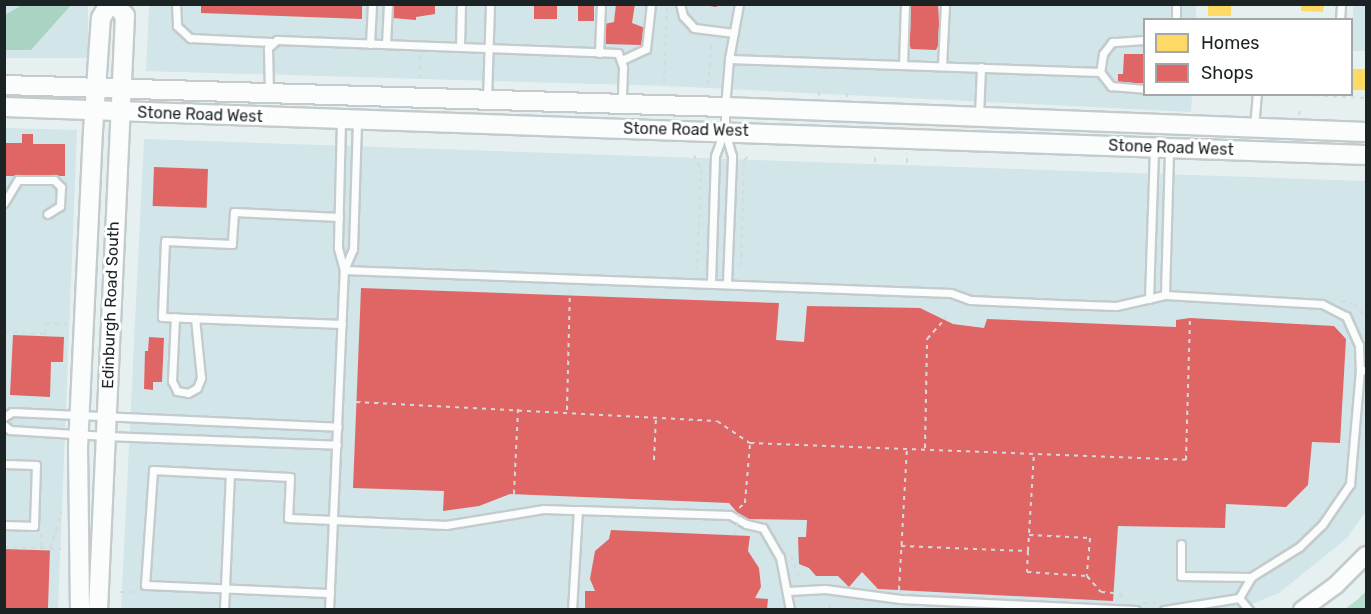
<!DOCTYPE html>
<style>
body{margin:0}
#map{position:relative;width:1371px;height:614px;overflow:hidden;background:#e6f0f1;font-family:Rubik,sans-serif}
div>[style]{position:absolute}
.built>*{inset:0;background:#d2e5e8;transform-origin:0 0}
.green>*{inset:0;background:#b6decc}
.forest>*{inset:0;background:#aad3c1}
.homes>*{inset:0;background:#ffd966;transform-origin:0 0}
.shops>*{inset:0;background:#e06666;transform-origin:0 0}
.path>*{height:2px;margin-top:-1px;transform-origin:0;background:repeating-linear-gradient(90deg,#d7dada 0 4.5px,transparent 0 9px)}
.roads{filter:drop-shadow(2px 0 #c3cbcd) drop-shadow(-2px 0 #c3cbcd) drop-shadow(0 2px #c3cbcd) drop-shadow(0 -2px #c3cbcd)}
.service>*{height:7px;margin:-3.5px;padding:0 3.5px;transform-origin:3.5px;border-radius:3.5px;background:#fbfdfd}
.tertiary>*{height:16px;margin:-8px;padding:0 8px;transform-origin:8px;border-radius:8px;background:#fbfdfd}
.secondary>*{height:18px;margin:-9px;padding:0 9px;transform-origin:9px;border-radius:9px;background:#fbfdfd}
.path-bridge>*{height:2px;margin-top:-1px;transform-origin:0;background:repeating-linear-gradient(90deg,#d7dada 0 4.5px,transparent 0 9px)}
span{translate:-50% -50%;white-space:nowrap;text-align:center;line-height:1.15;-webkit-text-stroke:6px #fff;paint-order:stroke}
.street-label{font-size:16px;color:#1c2324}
.frame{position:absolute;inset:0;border:6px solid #1c2324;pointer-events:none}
.legend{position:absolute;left:1143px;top:18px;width:210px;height:78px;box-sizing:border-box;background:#fff;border:2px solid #a4a7a7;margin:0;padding:8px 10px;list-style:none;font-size:18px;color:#1c2324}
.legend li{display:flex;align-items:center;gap:12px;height:30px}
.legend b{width:30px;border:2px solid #a4a7a7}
</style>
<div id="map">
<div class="built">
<div style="left:5px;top:5px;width:83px;height:53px"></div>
<div style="clip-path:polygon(149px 5px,1196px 5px,1196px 19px,1144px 20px,1144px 94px,1192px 95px,1191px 112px,668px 86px,146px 71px)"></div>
<div style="left:1353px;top:5px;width:13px;height:46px"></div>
<div style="clip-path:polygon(5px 128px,77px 130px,58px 609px,5px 610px)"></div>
<div style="clip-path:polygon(144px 139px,1366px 181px,1366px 511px,1347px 538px,1279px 593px,1239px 609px,121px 610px)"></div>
</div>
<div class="green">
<div style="clip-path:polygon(1366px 591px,1366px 609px,1345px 609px,1357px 600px)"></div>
</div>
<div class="forest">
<div style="clip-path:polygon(22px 5px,22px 4px,71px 5px,31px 50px,5px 50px,5px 15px)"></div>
</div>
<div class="homes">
<div style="left:1208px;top:4px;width:23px;height:12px"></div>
<div style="clip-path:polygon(1301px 4px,1324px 4px,1323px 12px,1301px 11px)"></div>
<div style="left:1352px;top:69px;width:14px;height:21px"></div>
</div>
<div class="shops">
<div style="clip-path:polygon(393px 4px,435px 4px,435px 14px,416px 17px,416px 20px,393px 18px)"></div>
<div style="left:578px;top:4px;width:16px;height:17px"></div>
<div style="clip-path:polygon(616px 4px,635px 4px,632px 23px,645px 28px,641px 45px,606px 44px,603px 40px,604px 24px,614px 22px)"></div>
<div style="clip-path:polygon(698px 4px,719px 4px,716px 7px)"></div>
<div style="clip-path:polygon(906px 4px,938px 4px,940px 42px,936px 50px,911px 49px,906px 34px)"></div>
<div style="clip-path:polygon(201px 5px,362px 5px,362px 19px,201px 13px)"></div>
<div style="left:534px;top:5px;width:23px;height:14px"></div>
<div style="clip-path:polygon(1124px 54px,1144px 54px,1144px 83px,1118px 85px,1118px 74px,1123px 74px)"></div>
<div style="clip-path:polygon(22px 134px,33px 134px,33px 144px,65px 144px,65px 176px,55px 176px,55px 185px,42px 185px,42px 176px,4px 176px,4px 143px,22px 143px)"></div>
<div style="left:154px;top:167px;width:54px;height:39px;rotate:2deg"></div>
<div style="clip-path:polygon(361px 288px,779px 303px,776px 340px,804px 342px,807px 306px,920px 308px,953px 324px,984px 328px,987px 319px,1176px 327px,1176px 320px,1190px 318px,1334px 326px,1346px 339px,1340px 443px,1312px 442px,1308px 485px,1286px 507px,1226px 504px,1225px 528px,1118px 526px,1113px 601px,878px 589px,862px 572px,849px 587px,838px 576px,816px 576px,809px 568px,799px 564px,798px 537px,806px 537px,807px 520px,743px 519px,729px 503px,510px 494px,479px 506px,443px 511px,444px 491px,353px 488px)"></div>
<div style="clip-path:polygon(13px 335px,64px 337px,63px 362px,51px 362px,50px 397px,10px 395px)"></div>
<div style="clip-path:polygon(149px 337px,164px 338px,162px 382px,153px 382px,153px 390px,144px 389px,145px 351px,148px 351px)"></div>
<div style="clip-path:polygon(611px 530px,750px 536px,748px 551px,759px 568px,761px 587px,755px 598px,768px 599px,767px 610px,585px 610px,585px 591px,595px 591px,590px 579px,595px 551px,609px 539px)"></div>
<div style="left:4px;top:549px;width:46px;height:61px;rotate:2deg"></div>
</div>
<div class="path">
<div style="left:420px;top:78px;width:24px;rotate:-90deg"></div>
<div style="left:664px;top:83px;width:79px;rotate:-87.8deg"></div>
<div style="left:708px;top:85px;width:45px;rotate:-84.9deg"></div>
<div style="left:1288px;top:94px;width:78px;rotate:2.9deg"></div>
<div style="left:819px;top:96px;width:7px;rotate:-90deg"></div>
<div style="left:847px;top:97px;width:7px;rotate:-82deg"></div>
<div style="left:1299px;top:115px;width:7px;rotate:-82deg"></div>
<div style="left:694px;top:155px;width:16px;rotate:63deg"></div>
<div style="left:701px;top:169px;width:101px;rotate:92.3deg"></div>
<div style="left:875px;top:162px;width:8px;rotate:-90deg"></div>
<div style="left:907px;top:163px;width:10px;rotate:-90deg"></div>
<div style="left:741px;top:266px;width:106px;rotate:-88.4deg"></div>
<div style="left:744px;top:160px;width:5px;rotate:-37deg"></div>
<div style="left:1341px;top:301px;width:13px;rotate:13deg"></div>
<div style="left:1354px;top:304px;width:18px;rotate:49deg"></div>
<div style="left:4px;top:332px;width:41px;rotate:2.8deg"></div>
<div style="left:45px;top:334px;width:11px;rotate:-85deg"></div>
<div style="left:46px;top:323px;width:21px;rotate:3deg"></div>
<div style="left:356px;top:402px;width:361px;rotate:3deg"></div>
<div style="left:717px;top:421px;width:40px;rotate:34deg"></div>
<div style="left:750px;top:443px;width:436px;rotate:2.2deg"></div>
<div style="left:1186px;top:460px;width:144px;rotate:-88.4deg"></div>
<div style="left:567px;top:410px;width:123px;rotate:-88.6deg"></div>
<div style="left:925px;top:448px;width:109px;rotate:-88.9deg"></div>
<div style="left:927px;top:339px;width:27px;rotate:-48deg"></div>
<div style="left:945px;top:319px;width:10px;rotate:-79deg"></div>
<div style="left:654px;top:460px;width:43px;rotate:-87.3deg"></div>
<div style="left:514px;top:494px;width:86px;rotate:-87.3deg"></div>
<div style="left:739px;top:508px;width:8px;rotate:-40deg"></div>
<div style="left:745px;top:503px;width:60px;rotate:-85.2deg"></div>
<div style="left:41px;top:534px;width:14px;rotate:86deg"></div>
<div style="left:1029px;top:535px;width:61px;rotate:2.8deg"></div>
<div style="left:1090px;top:538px;width:38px;rotate:95deg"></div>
<div style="left:901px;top:546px;width:127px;rotate:2.3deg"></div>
<div style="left:1028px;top:551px;width:98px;rotate:-86.5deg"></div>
<div style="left:4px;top:547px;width:46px;rotate:1.2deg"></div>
<div style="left:50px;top:548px;width:38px;rotate:-72deg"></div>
<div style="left:50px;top:548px;width:11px;rotate:5deg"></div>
<div style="left:1028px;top:551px;width:21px;rotate:93deg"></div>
<div style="left:1027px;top:572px;width:60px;rotate:3.8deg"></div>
<div style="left:1087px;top:576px;width:21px;rotate:49deg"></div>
<div style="left:1101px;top:592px;width:21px;rotate:5deg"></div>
<div style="left:1122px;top:594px;width:6px;rotate:90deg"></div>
<div style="left:791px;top:556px;width:28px;rotate:69deg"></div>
<div style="left:899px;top:590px;width:143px;rotate:-86.8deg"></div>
<div style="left:120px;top:592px;width:18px"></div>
<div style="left:1143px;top:603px;width:13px"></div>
<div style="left:812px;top:610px;width:8px;rotate:-7deg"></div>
<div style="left:821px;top:610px;width:10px;rotate:-37deg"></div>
<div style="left:829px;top:604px;width:6px;rotate:72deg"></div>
</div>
<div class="roads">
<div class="service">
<div style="left:176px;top:4px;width:22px;rotate:87deg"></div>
<div style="left:177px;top:26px;width:18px;rotate:43deg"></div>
<div style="left:190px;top:38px;width:81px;rotate:2.8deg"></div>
<div style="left:461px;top:4px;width:43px;rotate:91.3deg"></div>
<div style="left:460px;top:47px;width:158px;rotate:2.2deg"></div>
<div style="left:618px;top:53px;width:15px;rotate:70deg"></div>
<div style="left:623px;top:67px;width:35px;rotate:92deg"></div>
<div style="left:680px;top:4px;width:12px;rotate:76deg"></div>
<div style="left:683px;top:16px;width:16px;rotate:47deg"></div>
<div style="left:694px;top:28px;width:40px;rotate:7.1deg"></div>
<div style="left:1176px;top:20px;width:16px;rotate:-90deg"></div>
<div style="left:1340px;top:20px;width:16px;rotate:-86deg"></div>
<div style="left:1144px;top:40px;width:32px;rotate:176deg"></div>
<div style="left:1112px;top:42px;width:15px;rotate:127deg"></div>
<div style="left:1103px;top:54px;width:18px;rotate:99deg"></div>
<div style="left:1100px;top:72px;width:18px;rotate:52deg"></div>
<div style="left:1111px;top:86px;width:33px;rotate:5deg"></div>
<div style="left:370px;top:44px;width:40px;rotate:-87.1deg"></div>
<div style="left:386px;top:44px;width:40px;rotate:-87.1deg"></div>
<div style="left:599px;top:53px;width:49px;rotate:-87.7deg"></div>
<div style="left:729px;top:59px;width:371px;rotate:2deg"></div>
<div style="left:622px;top:60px;width:26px;rotate:-25deg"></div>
<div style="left:646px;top:49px;width:45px;rotate:-83.7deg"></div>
<div style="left:903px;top:65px;width:61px;rotate:-88.1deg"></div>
<div style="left:942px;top:66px;width:62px;rotate:-87.2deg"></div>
<div style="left:269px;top:92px;width:44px;rotate:-91.3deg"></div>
<div style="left:268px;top:48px;width:12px;rotate:-42deg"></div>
<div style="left:277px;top:40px;width:183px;rotate:2.2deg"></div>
<div style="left:487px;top:100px;width:96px;rotate:-88.2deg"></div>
<div style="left:979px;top:115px;width:48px;rotate:-87.6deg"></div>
<div style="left:341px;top:121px;width:127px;rotate:91.4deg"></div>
<div style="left:338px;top:248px;width:23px;rotate:75deg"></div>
<div style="left:1254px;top:127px;width:33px;rotate:-85deg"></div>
<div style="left:4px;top:203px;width:27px;rotate:-59deg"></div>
<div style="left:18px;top:180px;width:36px"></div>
<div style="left:54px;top:180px;width:10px;rotate:45deg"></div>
<div style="left:61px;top:187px;width:19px;rotate:93deg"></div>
<div style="left:60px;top:206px;width:15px;rotate:148deg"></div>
<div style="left:339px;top:217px;width:105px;rotate:-177.3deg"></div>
<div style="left:234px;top:212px;width:32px;rotate:94deg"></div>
<div style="left:232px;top:244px;width:67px;rotate:-177.4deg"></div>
<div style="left:165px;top:241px;width:76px;rotate:92.3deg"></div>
<div style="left:162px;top:317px;width:180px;rotate:2.2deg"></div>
<div style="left:344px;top:270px;width:23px;rotate:-67deg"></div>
<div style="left:353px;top:249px;width:127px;rotate:-88.2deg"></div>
<div style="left:711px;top:283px;width:127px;rotate:-88.2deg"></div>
<div style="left:715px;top:156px;width:23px;rotate:-70deg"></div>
<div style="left:727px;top:283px;width:127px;rotate:-87.7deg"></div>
<div style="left:732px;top:156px;width:26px;rotate:-106deg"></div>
<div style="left:725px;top:131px;width:24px;rotate:-90deg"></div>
<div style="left:725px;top:107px;width:48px;rotate:-85.2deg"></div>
<div style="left:729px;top:59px;width:56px;rotate:-79.7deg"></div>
<div style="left:1165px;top:295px;width:147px;rotate:-88.4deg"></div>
<div style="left:1149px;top:299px;width:149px;rotate:-88.1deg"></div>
<div style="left:175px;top:317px;width:64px;rotate:92.7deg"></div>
<div style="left:172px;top:381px;width:11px;rotate:63deg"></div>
<div style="left:177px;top:391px;width:11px;rotate:10deg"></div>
<div style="left:188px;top:393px;width:10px;rotate:-29deg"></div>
<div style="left:197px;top:388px;width:11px;rotate:-68deg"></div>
<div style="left:201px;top:378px;width:60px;rotate:-95.7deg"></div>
<div style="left:4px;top:417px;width:9px;rotate:-32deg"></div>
<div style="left:12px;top:412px;width:326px;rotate:2.6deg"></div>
<div style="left:4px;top:425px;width:8px;rotate:40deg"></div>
<div style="left:10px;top:430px;width:96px;rotate:3.6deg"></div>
<div style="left:106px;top:436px;width:231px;rotate:2.2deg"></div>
<div style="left:4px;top:464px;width:32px;rotate:2deg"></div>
<div style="left:36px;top:465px;width:61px;rotate:91.9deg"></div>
<div style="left:34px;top:526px;width:30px;rotate:-178deg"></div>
<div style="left:1181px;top:544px;width:32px;rotate:90deg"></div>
<div style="left:1181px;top:576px;width:70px;rotate:0.8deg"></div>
<div style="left:1251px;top:577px;width:57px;rotate:-32deg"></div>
<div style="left:1299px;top:547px;width:32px;rotate:-44deg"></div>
<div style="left:1322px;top:525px;width:50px;rotate:-55.7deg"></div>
<div style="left:1350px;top:484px;width:114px;rotate:-85deg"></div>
<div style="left:788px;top:591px;width:37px;rotate:-3deg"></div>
<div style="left:825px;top:589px;width:76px;rotate:7.6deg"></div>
<div style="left:900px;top:599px;width:236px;rotate:2.7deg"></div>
<div style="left:330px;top:593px;width:185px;rotate:-177.5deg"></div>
<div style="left:145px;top:585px;width:115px;rotate:-86deg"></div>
<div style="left:153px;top:470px;width:137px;rotate:2.9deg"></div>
<div style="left:290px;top:477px;width:41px;rotate:92.8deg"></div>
<div style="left:288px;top:518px;width:158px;rotate:2.5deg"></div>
<div style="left:446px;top:525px;width:99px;rotate:-9.3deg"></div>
<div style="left:544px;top:509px;width:34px;rotate:2deg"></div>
<div style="left:1239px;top:598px;width:24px;rotate:-60deg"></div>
<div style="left:224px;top:610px;width:136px;rotate:-87.5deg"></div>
<div style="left:329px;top:610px;width:340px;rotate:-87.5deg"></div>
<div style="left:344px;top:270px;width:607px;rotate:2.17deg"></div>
<div style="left:951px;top:293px;width:20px;rotate:20deg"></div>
<div style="left:970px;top:300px;width:90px;rotate:2.5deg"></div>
<div style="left:1060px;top:304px;width:56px;rotate:2deg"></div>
<div style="left:1116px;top:306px;width:50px;rotate:-12.7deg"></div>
<div style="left:1165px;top:295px;width:157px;rotate:3.3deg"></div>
<div style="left:1322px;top:304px;width:27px;rotate:27deg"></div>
<div style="left:1346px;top:316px;width:32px;rotate:66deg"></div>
<div style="left:1359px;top:345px;width:25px;rotate:88deg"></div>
<div style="left:1360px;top:370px;width:6px"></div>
<div style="left:572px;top:610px;width:100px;rotate:-86.6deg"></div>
<div style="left:578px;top:510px;width:152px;rotate:1.9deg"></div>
<div style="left:730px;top:515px;width:18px;rotate:29deg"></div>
<div style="left:746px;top:524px;width:17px;rotate:13deg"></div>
<div style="left:763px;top:528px;width:34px;rotate:60deg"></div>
<div style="left:780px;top:557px;width:54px;rotate:79.3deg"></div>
<div style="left:1164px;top:610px;width:76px;rotate:-9.1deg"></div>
<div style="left:1239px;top:598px;width:16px;rotate:50deg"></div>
</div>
<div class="tertiary">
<div style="left:1302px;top:610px;width:42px;rotate:-36.3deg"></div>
<div style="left:1336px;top:585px;width:42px;rotate:-45deg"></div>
</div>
<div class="secondary">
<div style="left:4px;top:85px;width:721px;rotate:1.75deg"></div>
<div style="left:725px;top:107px;width:641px;rotate:2.23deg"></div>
<div style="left:4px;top:107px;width:1363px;rotate:2.02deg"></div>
<div style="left:80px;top:610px;width:162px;rotate:-90.7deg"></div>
<div style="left:78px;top:448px;width:317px;rotate:-87.3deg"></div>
<div style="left:93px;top:131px;width:113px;rotate:-86deg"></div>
<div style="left:101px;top:18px;width:16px;rotate:-60deg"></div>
<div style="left:98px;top:610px;width:595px;rotate:-87.4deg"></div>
<div style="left:125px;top:16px;width:16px;rotate:-130deg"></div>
</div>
</div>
<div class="path-bridge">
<div style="left:735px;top:535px;width:21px;rotate:-79deg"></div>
</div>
<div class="street-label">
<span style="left:200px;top:115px;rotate:2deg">Stone Road West</span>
<span style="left:686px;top:130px;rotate:1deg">Stone Road West</span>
<span style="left:1171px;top:148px;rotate:2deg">Stone Road West</span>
<span style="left:111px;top:305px;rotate:-88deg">Edinburgh Road South</span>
</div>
<div class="frame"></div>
<ul class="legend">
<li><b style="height:16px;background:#ffd966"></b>Homes</li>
<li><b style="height:16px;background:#e06666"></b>Shops</li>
</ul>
</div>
